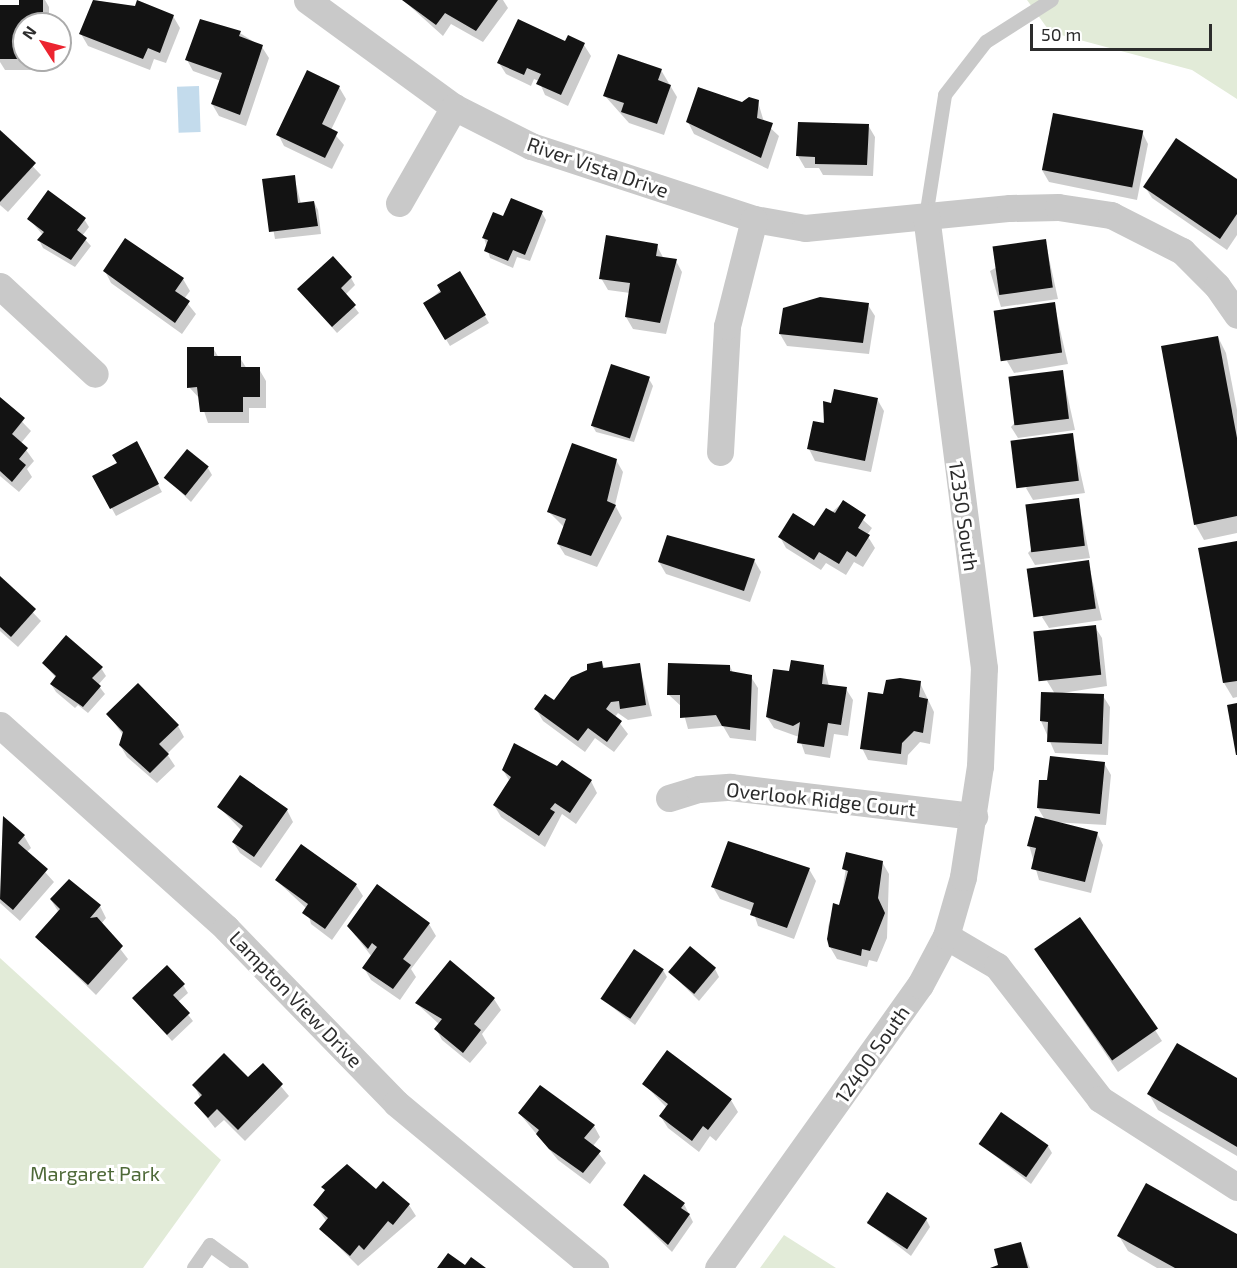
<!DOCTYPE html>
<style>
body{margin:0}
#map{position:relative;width:1237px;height:1268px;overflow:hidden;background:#fff;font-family:"Exo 2",sans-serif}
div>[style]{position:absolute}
.green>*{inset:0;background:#e2ebd8}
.water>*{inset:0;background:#c3dbec;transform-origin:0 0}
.shadow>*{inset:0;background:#0003}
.building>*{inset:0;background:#131313;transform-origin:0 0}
.lane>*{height:14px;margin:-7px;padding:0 7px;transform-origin:7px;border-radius:7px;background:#c9c9c9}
.street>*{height:27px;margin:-13.5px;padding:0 13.5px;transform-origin:13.5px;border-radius:13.5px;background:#c9c9c9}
span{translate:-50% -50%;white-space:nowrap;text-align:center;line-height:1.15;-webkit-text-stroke:6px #fff;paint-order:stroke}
.street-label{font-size:20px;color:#2c2c2c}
.park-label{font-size:20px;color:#4e6938}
.north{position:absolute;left:12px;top:12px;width:60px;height:60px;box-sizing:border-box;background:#fff;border:2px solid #ababab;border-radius:50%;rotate:306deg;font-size:16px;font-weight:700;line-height:24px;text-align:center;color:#2c2c2c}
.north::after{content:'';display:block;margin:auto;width:21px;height:27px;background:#ec2430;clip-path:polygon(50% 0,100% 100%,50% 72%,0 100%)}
.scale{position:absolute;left:1030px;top:24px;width:182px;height:27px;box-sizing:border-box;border:3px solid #2c2c2c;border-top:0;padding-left:8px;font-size:18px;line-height:21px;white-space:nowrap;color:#2c2c2c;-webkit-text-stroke:4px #fff;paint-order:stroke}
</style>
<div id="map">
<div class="green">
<div style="clip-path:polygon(1027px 0,1237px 0,1237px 99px,1192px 70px,1050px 32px)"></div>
<div style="clip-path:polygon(0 958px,221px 1160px,143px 1268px,0 1268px)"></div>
<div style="clip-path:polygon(784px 1235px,836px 1268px,760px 1268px)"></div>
</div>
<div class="water">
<div style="left:199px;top:86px;width:46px;height:22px;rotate:88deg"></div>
</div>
<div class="shadow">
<div style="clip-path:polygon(20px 0,45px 0,49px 7px,49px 24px,24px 24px,24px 60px,49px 60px,49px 70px,5px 70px,0 62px,0 6px,20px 6px)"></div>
<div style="clip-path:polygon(94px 0,173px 16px,180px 28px,166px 63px,154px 59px,150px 70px,88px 46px,81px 34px)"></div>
<div style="clip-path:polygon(403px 0,503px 0,508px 8px,483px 42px,451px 24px,443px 36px)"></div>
<div style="clip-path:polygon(240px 33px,262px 47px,269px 58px,246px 126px,219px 116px,212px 104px,221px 81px,193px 71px,187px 60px)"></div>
<div style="clip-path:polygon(566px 43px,584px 45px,591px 56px,568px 106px,545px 95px,539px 81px,534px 79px,531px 86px,506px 74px,499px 63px)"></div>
<div style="clip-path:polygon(661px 70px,677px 97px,664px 135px,629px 123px,605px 96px)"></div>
<div style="clip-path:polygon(339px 87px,346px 99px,331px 130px,344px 145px,332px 169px,284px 146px,278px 134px)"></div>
<div style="clip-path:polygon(758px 102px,764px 122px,779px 136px,768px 169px,694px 134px,688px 122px)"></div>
<div style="clip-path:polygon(868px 125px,875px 137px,873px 176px,823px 175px,819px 168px,805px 168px,798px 156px)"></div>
<div style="clip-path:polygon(0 132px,41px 175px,8px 212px,0 205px)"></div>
<div style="clip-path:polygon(1142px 132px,1148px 144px,1137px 200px,1049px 182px,1042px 170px)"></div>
<div style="clip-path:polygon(294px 176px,301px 204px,314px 202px,318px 210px,321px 234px,275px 239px,264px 180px)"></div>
<div style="clip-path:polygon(1237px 181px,1237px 235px,1227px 250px,1152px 198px,1145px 187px)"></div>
<div style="clip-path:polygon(542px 213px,546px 220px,530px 261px,517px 257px,513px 268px,490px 258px,484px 238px,504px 218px)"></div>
<div style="clip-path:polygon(29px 219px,84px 219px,89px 227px,82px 236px,91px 246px,75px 267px,43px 248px,39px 240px,43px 235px)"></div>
<div style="clip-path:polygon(1045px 240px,1058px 299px,1001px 307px,990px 271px)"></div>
<div style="clip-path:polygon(657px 246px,664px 259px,676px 261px,682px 272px,666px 334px,633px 329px,626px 317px,630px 293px,608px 290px,601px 278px)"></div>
<div style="clip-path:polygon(105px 271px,183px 279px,190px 291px,184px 299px,196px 314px,182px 334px,111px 283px)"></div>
<div style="clip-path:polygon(460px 273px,489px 323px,450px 346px,425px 304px)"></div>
<div style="clip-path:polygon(351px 278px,355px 285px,345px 295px,359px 313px,337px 333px,299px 290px)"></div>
<div style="clip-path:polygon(1054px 304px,1068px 364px,1014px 373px,1007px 361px)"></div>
<div style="clip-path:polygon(868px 305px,875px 316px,869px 354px,787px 346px,780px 334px)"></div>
<div style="clip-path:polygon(1218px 337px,1226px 353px,1237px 410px,1237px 533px,1204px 540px,1195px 524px)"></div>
<div style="clip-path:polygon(213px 348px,219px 358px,240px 358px,247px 369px,259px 369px,266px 381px,266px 408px,249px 408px,249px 423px,208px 423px,200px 399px,189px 387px)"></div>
<div style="clip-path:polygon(1062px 371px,1075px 430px,1018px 438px,1011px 427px)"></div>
<div style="clip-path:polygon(649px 379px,653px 386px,634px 442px,596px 432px,592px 425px)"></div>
<div style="clip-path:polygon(0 399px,31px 431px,21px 443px,34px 461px,27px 469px,32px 477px,19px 492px,0 476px)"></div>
<div style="clip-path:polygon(877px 399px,884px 411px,871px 472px,815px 461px,809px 449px,832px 405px)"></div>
<div style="clip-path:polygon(1072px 435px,1085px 493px,1033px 500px,1026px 488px)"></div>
<div style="clip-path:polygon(136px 443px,162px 492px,116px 516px,94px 476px,119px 463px)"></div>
<div style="clip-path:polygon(616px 460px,623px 472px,615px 505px,622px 518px,597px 567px,565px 555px,558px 544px,564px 527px,549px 512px)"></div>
<div style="clip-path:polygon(208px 468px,212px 475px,191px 502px,166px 478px)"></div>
<div style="clip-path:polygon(1078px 499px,1090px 558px,1035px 565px,1028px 553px)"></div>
<div style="clip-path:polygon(843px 502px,872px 528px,867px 535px,875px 548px,863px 567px,854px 562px,846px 575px,826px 563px,821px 570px,786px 548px,780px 537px,815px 528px)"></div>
<div style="clip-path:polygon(1237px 543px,1237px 697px,1233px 698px,1224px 683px)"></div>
<div style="clip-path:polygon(754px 560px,761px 572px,750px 602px,666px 574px,659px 562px)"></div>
<div style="clip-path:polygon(1088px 562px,1102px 620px,1049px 628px,1042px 617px)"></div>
<div style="clip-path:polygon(0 578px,41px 621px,18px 647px,0 631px)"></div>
<div style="clip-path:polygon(1095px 627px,1102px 638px,1107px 686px,1056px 694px,1103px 696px,1110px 707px,1108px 755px,1055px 753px,1041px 721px,1055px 694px,1047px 681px)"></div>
<div style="clip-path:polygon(43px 663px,101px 668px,106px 676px,98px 685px,105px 694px,88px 713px,78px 705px,75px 708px,56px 692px,51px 684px,56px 678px)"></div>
<div style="clip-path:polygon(602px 663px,605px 669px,639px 664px,652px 716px,628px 720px,618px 713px,615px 717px,628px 734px,614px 752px,595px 738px,585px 752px,543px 721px,536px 709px,554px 702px)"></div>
<div style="clip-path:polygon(730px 666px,733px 673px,751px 677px,758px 688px,756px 741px,730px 738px,723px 726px,688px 729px,682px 707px,669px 695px)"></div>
<div style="clip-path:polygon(824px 667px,829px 686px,846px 689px,853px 700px,848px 736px,834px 734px,830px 758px,805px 754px,799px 737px,774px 728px,767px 717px)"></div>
<div style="clip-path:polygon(920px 683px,934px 712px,930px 744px,920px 742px,908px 755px,907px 765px,868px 760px,862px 748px)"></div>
<div style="clip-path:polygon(108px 714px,178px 726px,184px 737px,167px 754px,175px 766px,157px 783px,127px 757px,120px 745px,123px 735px)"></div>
<div style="clip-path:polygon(1104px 763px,1111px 775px,1106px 825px,1051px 822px,1097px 833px,1103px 845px,1091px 893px,1039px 880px,1029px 845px,1045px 820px,1038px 808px,1048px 782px)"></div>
<div style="clip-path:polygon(558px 768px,591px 781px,597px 793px,576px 824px,562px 814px,545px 847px,501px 817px,494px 805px,510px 782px,503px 770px)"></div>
<div style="clip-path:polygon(219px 807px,287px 810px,293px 822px,261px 868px,240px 853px,233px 842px,241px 830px)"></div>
<div style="clip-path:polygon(3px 818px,24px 836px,31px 848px,27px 852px,54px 882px,20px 921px,0 903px)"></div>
<div style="clip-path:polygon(848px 854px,882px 862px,889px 874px,887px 938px,877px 962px,869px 960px,867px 967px,837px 959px,830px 947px,828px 927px,834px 905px,840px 907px)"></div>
<div style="clip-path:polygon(809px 869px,816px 881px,794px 939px,758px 926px,753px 911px,720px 899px,713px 887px)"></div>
<div style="clip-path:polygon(277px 881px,356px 885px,363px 896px,332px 940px,311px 924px,307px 909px)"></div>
<div style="clip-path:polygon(51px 900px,100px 906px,106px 918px,101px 924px,128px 959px,96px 995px,37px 937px,58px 911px)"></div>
<div style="clip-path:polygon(429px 924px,436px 936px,411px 969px,416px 977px,400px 1000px,371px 980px,364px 968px,372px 957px,348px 926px)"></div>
<div style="clip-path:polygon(1042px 960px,1155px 1030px,1162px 1041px,1118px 1072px)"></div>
<div style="clip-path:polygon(715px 969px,719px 977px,699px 1001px,670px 972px)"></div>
<div style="clip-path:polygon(663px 970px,667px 977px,635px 1025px,602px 999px)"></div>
<div style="clip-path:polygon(183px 985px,188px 993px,178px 1002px,193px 1021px,172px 1041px,134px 998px)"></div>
<div style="clip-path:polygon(494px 999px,501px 1010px,482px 1034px,487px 1043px,470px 1063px,442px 1040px,436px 1029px,439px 1024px,416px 1003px)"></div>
<div style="clip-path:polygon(263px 1065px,289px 1096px,245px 1141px,224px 1120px,215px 1128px,196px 1104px,200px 1097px,194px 1085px,248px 1079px)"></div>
<div style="clip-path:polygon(1237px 1080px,1237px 1156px,1158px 1110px,1149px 1094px)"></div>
<div style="clip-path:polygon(644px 1084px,731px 1100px,738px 1112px,716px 1141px,710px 1136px,699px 1152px,668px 1128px,661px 1117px,667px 1108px)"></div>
<div style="clip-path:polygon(519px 1113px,594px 1126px,600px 1137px,593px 1146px,606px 1163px,590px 1184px,558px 1160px)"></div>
<div style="clip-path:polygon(980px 1144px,1048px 1146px,1052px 1153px,1031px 1184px)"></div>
<div style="clip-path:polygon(323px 1187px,377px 1191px,409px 1205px,416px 1216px,358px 1266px,321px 1229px,327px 1222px,315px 1205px,326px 1192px)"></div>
<div style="clip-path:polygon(684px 1204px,693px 1222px,672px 1252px,624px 1205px)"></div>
<div style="clip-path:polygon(926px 1219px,930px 1227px,911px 1256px,866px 1221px)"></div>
<div style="clip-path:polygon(1237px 1235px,1237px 1268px,1157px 1268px,1128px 1251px,1119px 1236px)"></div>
<div style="clip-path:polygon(1021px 1244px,1030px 1268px,997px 1268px)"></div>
</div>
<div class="building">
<div style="clip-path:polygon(19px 0,43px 0,43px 24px,24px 24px,24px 59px,0 59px,0 5px,19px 5px)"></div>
<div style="clip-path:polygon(93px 0,135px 6px,137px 0,174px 15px,160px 53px,148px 48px,143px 59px,79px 34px)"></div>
<div style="clip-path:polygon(402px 0,498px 0,476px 31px,445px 13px,436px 25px)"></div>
<div style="clip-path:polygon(200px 19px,241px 31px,239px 36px,263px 45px,240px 115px,211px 104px,222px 73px,185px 60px)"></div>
<div style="clip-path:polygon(518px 19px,565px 41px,568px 35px,585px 43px,561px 95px,536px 84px,541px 74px,527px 68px,524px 75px,497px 63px)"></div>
<div style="clip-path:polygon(618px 54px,662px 69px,658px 80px,671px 85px,657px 124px,621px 112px,624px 103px,603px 96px)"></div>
<div style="clip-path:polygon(307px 70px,340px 86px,322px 124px,338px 132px,325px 158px,276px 135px)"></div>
<div style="clip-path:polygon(698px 87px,742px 102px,749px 97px,759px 100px,757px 118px,773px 123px,761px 158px,686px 122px)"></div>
<div style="left:1053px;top:113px;width:92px;height:58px;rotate:11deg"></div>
<div style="clip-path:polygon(798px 122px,869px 124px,867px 165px,815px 164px,815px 157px,796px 156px)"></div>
<div style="clip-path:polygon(0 130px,36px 163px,0 202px)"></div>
<div style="clip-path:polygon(1176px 138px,1237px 179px,1237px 214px,1220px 239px,1143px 187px)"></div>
<div style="clip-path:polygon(295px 175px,298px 203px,314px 201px,318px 226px,269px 232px,262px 179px)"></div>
<div style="clip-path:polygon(48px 190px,86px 218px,77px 230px,87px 238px,71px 260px,37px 240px,44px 232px,27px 219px)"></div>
<div style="clip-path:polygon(511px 198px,543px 211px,525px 255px,513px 250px,508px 261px,484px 251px,488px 240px,482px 238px,493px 212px,503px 216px)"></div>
<div style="clip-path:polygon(606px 235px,658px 244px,656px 256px,677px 259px,660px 323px,625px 317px,630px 283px,599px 279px)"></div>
<div style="clip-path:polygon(125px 238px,184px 278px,175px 291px,190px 301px,175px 323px,103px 271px)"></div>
<div style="left:1046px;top:239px;width:49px;height:54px;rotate:82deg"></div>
<div style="clip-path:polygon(333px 256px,352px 277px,341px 288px,356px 305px,332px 327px,297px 289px)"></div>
<div style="clip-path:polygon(460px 271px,486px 315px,445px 340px,423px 303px,441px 292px,437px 285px)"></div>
<div style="clip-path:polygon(820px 297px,869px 303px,863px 343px,779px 334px,783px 308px)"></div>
<div style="left:1055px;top:302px;width:51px;height:62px;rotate:82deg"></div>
<div style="clip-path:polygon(1218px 336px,1237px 438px,1237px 516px,1194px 525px,1161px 346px)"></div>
<div style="clip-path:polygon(187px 347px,214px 347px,214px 356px,241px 356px,241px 367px,260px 367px,260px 397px,243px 397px,243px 412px,200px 412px,197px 387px,187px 388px)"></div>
<div style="left:611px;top:364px;width:41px;height:65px;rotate:18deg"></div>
<div style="left:1063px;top:370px;width:49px;height:55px;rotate:83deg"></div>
<div style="clip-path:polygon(834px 389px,878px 398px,865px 461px,807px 449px,813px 421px,824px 423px,823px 401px,831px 403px)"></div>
<div style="clip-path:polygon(0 397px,25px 418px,12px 434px,28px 448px,19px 459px,26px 465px,12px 482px,0 471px)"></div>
<div style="left:1073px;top:433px;width:48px;height:63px;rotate:83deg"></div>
<div style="clip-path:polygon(137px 441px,159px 484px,110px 509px,92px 476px,117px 463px,112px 455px)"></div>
<div style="clip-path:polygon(572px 443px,617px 459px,607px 501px,616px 505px,591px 556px,557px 544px,566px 519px,547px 512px)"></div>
<div style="left:187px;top:449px;width:28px;height:37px;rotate:39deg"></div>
<div style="left:1079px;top:498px;width:48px;height:54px;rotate:83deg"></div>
<div style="clip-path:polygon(843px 500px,866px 515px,858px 528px,870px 535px,856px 557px,847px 551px,839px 564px,819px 552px,814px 560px,778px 537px,793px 513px,814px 526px,826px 508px,835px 513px)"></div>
<div style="clip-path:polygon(667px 535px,755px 559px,744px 591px,658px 562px)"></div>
<div style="clip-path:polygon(1237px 541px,1237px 681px,1223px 683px,1198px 548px)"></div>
<div style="left:1089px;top:560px;width:49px;height:63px;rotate:82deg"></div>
<div style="clip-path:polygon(0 576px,36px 609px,11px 637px,0 627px)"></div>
<div style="left:1096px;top:625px;width:50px;height:63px;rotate:84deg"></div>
<div style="clip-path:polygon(66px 635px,103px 667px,92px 678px,101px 686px,83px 707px,50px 684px,56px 676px,42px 663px)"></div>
<div style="clip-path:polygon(791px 660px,824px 665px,822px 684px,847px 687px,841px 725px,828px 723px,824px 747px,797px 743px,800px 722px,793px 726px,766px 717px,773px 669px,789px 671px)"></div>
<div style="clip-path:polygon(602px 661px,603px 668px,640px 663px,646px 705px,620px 709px,619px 701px,611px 702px,606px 709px,622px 721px,607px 742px,588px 728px,578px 741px,534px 709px,545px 694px,554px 700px,571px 677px,587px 670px,587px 664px)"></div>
<div style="clip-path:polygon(668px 663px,730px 665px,730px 671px,752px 675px,750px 730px,722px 726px,716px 715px,680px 718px,680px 695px,667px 695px)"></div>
<div style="clip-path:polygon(900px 678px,921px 681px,919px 697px,928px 699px,923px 733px,914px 731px,902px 743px,901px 754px,860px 749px,868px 692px,883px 694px,886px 680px)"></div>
<div style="clip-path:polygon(138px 683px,179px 725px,159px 744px,169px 754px,150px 773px,119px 745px,123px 732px,106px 714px)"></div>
<div style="clip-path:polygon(1041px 692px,1104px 694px,1102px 744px,1047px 742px,1048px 722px,1040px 721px)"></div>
<div style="clip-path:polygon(1237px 703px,1237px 755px,1236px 755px,1227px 705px)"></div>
<div style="clip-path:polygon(514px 743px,557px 766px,562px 760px,592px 780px,570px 813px,555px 803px,550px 809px,555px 812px,539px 836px,493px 805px,511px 777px,502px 770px)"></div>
<div style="clip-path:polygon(1050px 756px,1105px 762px,1100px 814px,1037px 808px,1039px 780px,1047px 780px)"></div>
<div style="clip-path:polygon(240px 775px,288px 809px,254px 857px,232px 842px,243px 826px,217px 807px)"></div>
<div style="clip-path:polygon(3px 816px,25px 835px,18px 843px,48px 869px,13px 910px,0 899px)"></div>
<div style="clip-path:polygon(1035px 816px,1098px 832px,1085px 882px,1031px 869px,1036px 848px,1027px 846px)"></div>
<div style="clip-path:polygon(728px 841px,810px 868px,787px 928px,750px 915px,754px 903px,711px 887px)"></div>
<div style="clip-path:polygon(301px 844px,357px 884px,325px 929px,302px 913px,308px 904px,275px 880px)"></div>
<div style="clip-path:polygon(846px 852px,883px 861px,878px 898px,885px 913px,870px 951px,862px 949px,861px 956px,829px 947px,827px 939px,833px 903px,839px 905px,848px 871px,842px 869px)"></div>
<div style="clip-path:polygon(69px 879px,101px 905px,90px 918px,97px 917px,123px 946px,88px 985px,35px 937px,60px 909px,50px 899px)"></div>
<div style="clip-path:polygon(377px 884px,430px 923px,403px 959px,411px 965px,393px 989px,362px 968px,377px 947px,372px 943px,368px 949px,347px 926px)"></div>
<div style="left:1080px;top:917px;width:136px;height:56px;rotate:55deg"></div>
<div style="left:690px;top:946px;width:34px;height:34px;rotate:40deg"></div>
<div style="left:634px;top:949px;width:36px;height:60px;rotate:34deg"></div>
<div style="clip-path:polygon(450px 960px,495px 998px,474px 1024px,481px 1030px,463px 1053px,434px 1029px,442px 1019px,415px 1003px)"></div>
<div style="clip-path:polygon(167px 965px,185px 984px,173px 995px,190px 1013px,167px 1035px,132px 998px)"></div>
<div style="clip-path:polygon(1177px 1043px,1237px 1078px,1237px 1147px,1147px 1094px)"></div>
<div style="clip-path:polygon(667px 1050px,732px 1099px,708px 1130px,703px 1126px,692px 1141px,659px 1116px,668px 1104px,642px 1084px)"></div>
<div style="clip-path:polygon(224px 1053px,248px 1077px,263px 1063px,283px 1084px,238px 1130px,217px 1109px,208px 1118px,194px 1103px,202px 1095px,192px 1085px)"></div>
<div style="clip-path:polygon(540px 1085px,595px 1125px,584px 1138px,601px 1151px,583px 1173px,549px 1149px,536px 1134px,539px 1130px,518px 1113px)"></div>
<div style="left:1001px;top:1112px;width:58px;height:39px;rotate:35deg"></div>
<div style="clip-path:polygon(347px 1164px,376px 1189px,383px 1181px,410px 1204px,393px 1225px,388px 1221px,364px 1250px,359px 1245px,350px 1256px,319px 1229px,328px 1218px,313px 1205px,325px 1190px,321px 1187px)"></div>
<div style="clip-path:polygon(644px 1174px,685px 1203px,681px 1208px,690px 1214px,668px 1245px,623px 1205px)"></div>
<div style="clip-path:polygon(1146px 1183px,1237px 1234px,1237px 1268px,1175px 1268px,1117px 1236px)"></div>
<div style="left:887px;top:1192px;width:48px;height:37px;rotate:33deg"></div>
<div style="clip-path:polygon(1021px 1242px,1028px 1268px,990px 1268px,998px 1265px,994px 1249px)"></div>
<div style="clip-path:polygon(448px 1253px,465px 1265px,471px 1257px,486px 1268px,437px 1268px)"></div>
</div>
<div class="lane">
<div style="left:926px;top:217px;width:123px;rotate:-81.1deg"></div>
<div style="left:945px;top:95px;width:67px;rotate:-52.3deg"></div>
<div style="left:986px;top:42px;width:78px;rotate:-32.5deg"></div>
<div style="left:194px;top:1268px;width:28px;rotate:-55deg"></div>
<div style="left:210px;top:1245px;width:39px;rotate:36deg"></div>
</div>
<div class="street">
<div style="left:307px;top:0;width:182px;rotate:36.1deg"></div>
<div style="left:454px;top:107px;width:86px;rotate:26.9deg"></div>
<div style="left:531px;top:146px;width:235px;rotate:18.1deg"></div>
<div style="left:754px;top:219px;width:52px;rotate:10deg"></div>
<div style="left:805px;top:228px;width:206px;rotate:-5.6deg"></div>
<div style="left:1010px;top:208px;width:48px;rotate:-1.2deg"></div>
<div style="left:1058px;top:207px;width:54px;rotate:8.6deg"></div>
<div style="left:1111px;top:215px;width:80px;rotate:26.9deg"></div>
<div style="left:1182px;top:251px;width:49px;rotate:45deg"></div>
<div style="left:1217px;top:286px;width:35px;rotate:55deg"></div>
<div style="left:399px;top:203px;width:111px;rotate:-60.2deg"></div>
<div style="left:0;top:286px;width:129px;rotate:42.8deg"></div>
<div style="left:720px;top:452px;width:126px;rotate:-86.8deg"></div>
<div style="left:727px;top:326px;width:110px;rotate:-75.8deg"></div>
<div style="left:0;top:725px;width:304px;rotate:41.9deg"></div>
<div style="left:226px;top:928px;width:244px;rotate:45.8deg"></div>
<div style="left:396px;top:1103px;width:259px;rotate:39.7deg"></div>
<div style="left:669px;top:798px;width:31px;rotate:-17deg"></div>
<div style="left:699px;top:789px;width:31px;rotate:-4deg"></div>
<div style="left:730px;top:787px;width:246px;rotate:6.8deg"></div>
<div style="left:946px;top:936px;width:59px;rotate:30.5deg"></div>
<div style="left:997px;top:966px;width:168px;rotate:52.2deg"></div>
<div style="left:1100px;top:1099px;width:163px;rotate:32.7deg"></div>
<div style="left:718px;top:1268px;width:348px;rotate:-54.5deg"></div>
<div style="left:920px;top:985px;width:55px;rotate:-62deg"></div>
<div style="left:946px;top:936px;width:61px;rotate:-73.9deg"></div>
<div style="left:963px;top:877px;width:112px;rotate:-81.3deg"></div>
<div style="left:980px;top:766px;width:98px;rotate:-87.7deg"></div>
<div style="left:984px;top:668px;width:455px;rotate:-97.3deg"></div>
</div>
<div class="street-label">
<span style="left:598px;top:167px;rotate:19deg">River Vista Drive</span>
<span style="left:964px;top:516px;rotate:82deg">12350 South</span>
<span style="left:821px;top:799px;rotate:6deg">Overlook Ridge Court</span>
<span style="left:296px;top:999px;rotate:46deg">Lampton View Drive</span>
<span style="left:872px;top:1054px;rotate:-55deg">12400 South</span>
</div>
<div class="park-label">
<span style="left:95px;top:1173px">Margaret Park</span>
</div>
<div class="north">N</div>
<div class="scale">50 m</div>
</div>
